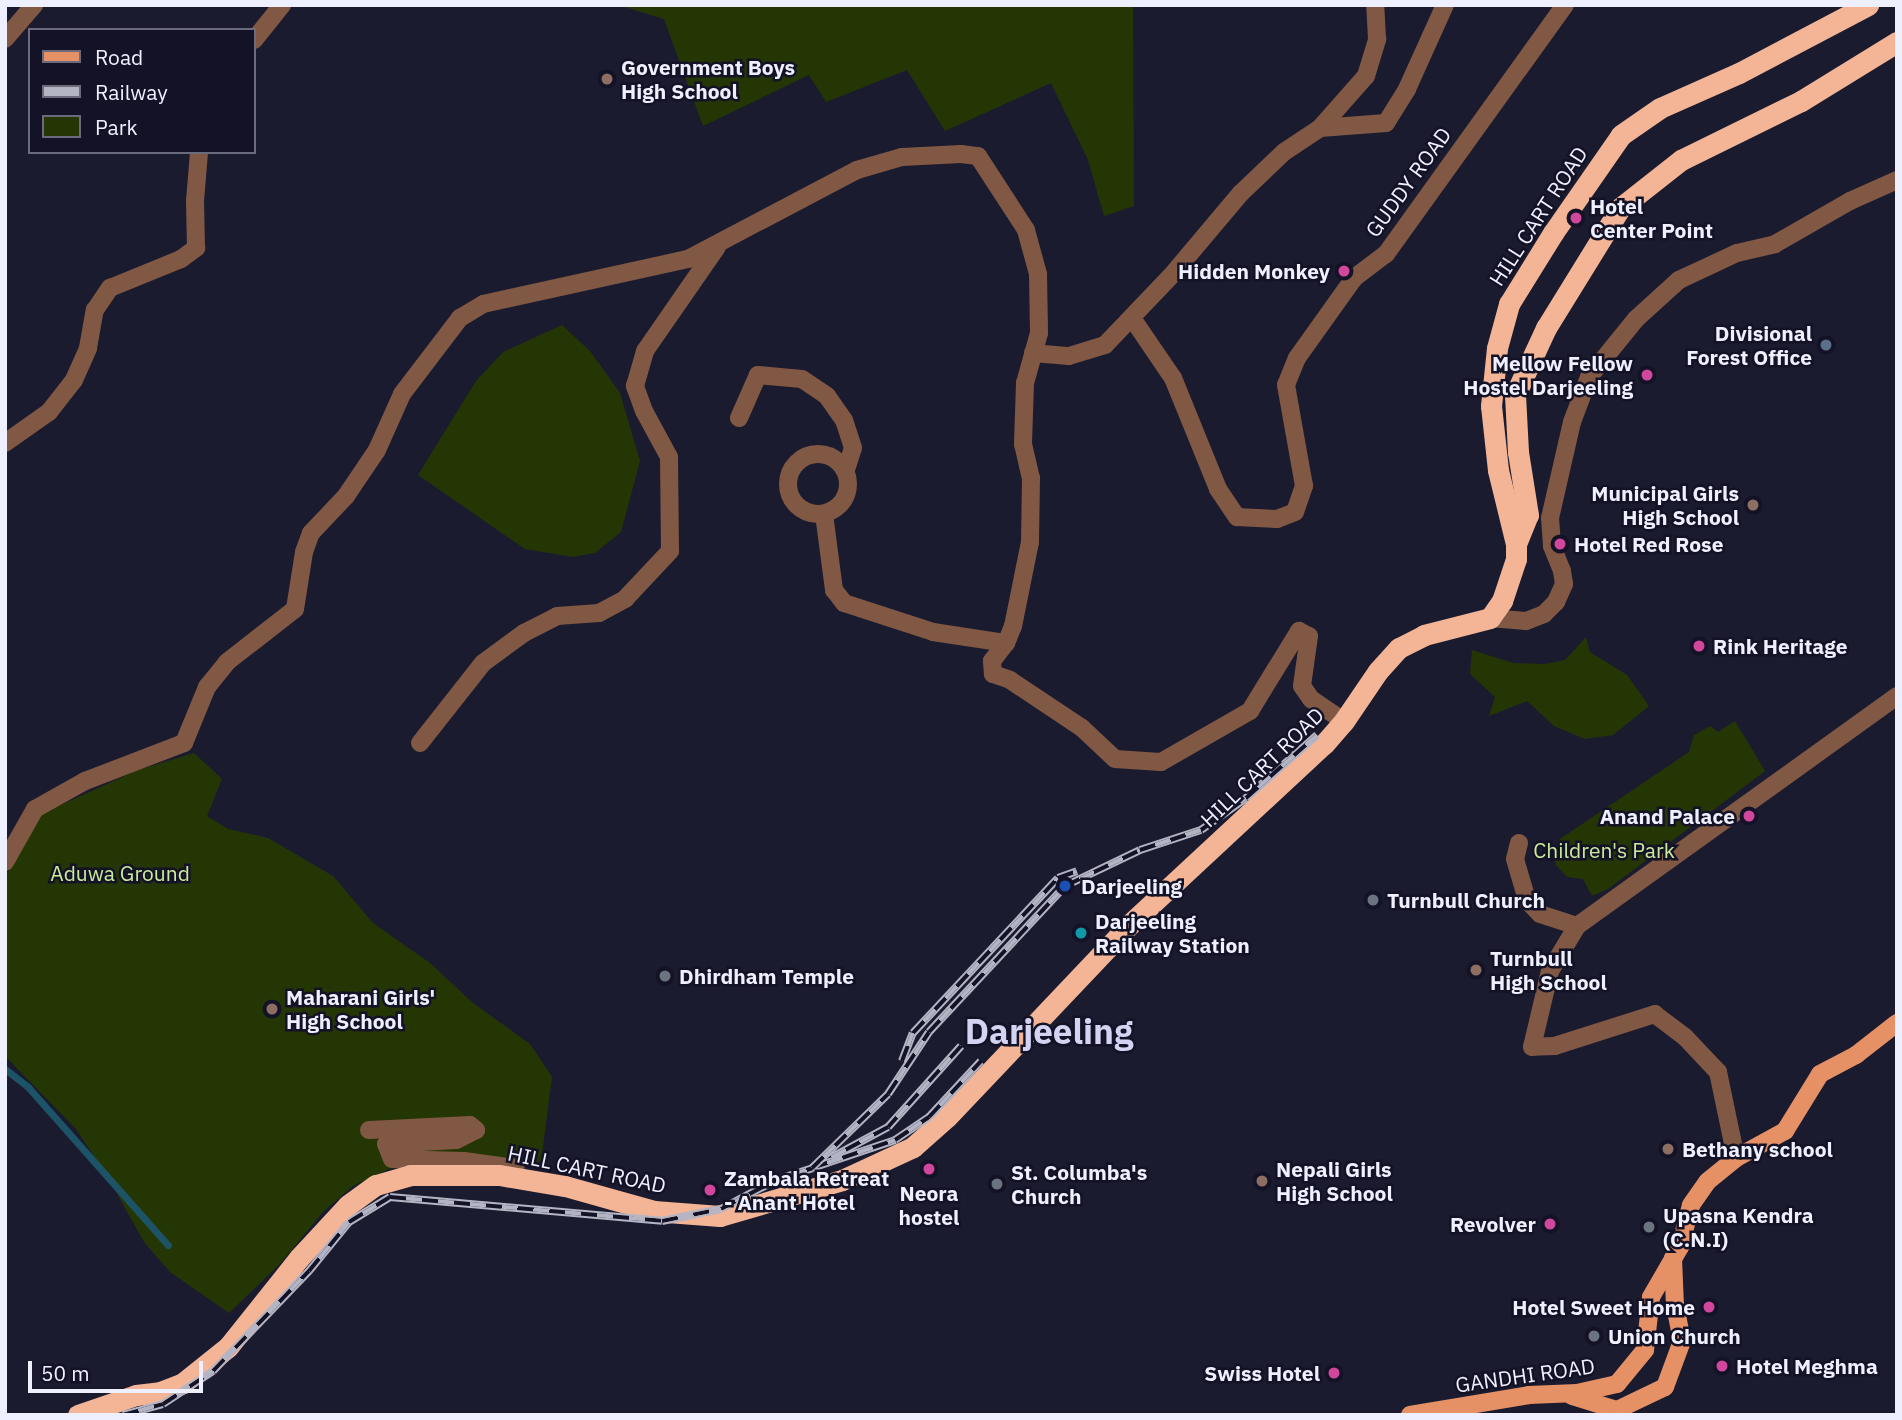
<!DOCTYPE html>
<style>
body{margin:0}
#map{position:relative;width:1902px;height:1420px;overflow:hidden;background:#1b1b30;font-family:"IBM Plex Sans",sans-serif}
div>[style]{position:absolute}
.green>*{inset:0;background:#253605}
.stream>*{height:7px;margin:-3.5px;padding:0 3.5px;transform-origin:3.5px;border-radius:3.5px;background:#1d5367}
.minor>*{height:18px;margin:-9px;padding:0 9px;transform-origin:9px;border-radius:9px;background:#815843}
.minor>.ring{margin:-9px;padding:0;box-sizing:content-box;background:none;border:18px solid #815843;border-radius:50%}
.major>*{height:18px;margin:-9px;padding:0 9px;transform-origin:9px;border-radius:9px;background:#e69065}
.highway>*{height:21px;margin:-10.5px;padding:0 10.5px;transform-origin:10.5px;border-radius:10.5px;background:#f3b596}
.rail>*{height:8px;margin-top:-4px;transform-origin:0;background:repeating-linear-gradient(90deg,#131226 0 16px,#b3b4c4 0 32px);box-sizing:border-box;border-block:2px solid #b3b4c4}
.dots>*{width:19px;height:19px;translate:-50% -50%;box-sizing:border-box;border:4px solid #131226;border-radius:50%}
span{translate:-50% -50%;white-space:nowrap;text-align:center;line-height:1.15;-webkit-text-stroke:5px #131226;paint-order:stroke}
.poi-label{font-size:21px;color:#eff0ff;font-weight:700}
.left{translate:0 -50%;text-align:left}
.right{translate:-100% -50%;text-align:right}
.street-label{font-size:21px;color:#eff0ff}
.park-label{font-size:21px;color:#caec9b}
.town-label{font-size:35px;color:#d3d4f1;font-weight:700}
.frame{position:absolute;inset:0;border:7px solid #eff0ff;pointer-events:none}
.legend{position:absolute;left:28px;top:28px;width:228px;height:126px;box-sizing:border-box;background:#131226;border:2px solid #6b6b7d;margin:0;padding:9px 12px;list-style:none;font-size:21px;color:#eff0ff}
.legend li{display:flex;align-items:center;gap:14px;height:35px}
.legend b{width:35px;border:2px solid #6b6b7d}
.scale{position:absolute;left:28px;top:1361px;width:175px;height:32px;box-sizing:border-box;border:4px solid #eff0ff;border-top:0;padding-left:9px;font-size:21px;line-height:24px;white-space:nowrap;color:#eff0ff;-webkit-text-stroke:5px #131226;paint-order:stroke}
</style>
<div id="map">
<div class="green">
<div style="clip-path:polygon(618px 5px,1133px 5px,1134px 206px,1104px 216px,1088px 160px,1051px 83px,945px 131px,907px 70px,826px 102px,809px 75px,703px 126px,664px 19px)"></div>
<div style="clip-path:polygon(562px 325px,590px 351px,620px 393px,640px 461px,621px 532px,595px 553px,573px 557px,525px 549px,418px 475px,476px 381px,503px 352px)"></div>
<div style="clip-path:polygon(1586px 637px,1590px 652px,1627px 675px,1649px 706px,1613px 735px,1585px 739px,1554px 726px,1527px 701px,1489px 716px,1495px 697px,1470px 674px,1472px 650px,1513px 663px,1545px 664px,1565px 660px)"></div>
<div style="clip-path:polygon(1735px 721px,1765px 771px,1608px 889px,1592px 896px,1583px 879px,1567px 877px,1556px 865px,1553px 854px,1560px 839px,1689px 752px,1694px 735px,1710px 726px,1718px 732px)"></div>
<div style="clip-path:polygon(194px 753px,222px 779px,207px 816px,228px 829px,268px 838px,333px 876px,373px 923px,430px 963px,473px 1003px,530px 1044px,552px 1077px,541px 1162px,477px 1158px,389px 1169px,353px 1186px,323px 1212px,280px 1264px,229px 1313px,170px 1272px,144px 1242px,107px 1176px,76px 1129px,5px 1056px,5px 877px,43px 813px,138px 770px)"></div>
</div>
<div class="stream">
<div style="left:5px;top:1069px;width:29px;rotate:38deg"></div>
<div style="left:28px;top:1087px;width:211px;rotate:48.5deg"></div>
</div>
<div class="minor">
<div style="left:5px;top:39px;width:45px;rotate:-49.5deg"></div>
<div style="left:254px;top:40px;width:45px;rotate:-51.3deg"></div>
<div style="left:1320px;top:128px;width:66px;rotate:-4.3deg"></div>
<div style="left:1386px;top:123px;width:40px;rotate:-58deg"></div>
<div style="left:1407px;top:89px;width:92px;rotate:-65.7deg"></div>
<div style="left:1132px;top:318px;width:73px;rotate:55.7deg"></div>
<div style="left:1173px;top:378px;width:120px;rotate:67.9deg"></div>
<div style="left:1218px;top:489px;width:34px;rotate:56deg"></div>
<div style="left:1237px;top:517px;width:40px;rotate:2.9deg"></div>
<div style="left:1277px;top:519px;width:19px;rotate:-21deg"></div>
<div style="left:1295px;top:512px;width:28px;rotate:-71deg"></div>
<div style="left:1304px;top:486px;width:103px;rotate:-100.1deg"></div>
<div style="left:1286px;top:385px;width:29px;rotate:-68deg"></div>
<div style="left:1297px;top:358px;width:98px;rotate:-54.5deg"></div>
<div style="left:1354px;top:278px;width:40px;rotate:-37deg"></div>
<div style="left:1386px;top:254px;width:307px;rotate:-54.3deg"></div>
<div style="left:1033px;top:353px;width:36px;rotate:5deg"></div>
<div style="left:1069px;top:356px;width:38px;rotate:-17deg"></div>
<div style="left:1105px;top:345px;width:95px;rotate:-46.3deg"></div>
<div style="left:1171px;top:276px;width:109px;rotate:-49.9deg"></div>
<div style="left:1241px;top:193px;width:59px;rotate:-43.6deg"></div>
<div style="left:1284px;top:152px;width:43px;rotate:-33.7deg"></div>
<div style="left:1320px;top:128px;width:69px;rotate:-48.5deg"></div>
<div style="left:1366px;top:76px;width:39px;rotate:-73deg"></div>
<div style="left:1377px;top:39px;width:34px;rotate:-93deg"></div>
<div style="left:739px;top:418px;width:47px;rotate:-66.2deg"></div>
<div style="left:758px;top:375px;width:44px;rotate:5.2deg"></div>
<div style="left:802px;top:379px;width:30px;rotate:34deg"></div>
<div style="left:827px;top:396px;width:29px;rotate:55deg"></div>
<div style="left:844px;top:420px;width:29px;rotate:72deg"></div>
<div style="left:853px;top:448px;width:23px;rotate:108deg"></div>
<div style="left:5px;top:443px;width:54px;rotate:-35.2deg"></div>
<div style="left:49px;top:412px;width:41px;rotate:-52deg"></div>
<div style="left:74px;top:380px;width:35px;rotate:-66deg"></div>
<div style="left:88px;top:348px;width:39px;rotate:-80deg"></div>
<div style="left:95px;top:310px;width:27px;rotate:-56deg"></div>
<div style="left:110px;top:288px;width:77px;rotate:-22.2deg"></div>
<div style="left:181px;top:259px;width:19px;rotate:-36deg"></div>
<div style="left:196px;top:248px;width:47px;rotate:-91.2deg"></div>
<div style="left:195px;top:201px;width:49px;rotate:-85.3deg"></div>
<div class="ring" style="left:788px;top:454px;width:42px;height:42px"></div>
<div style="left:824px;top:514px;width:77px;rotate:82.5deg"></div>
<div style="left:834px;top:590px;width:16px;rotate:52deg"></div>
<div style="left:844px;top:603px;width:94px;rotate:18deg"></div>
<div style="left:933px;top:632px;width:74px;rotate:8.6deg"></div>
<div style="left:1006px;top:643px;width:23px;rotate:128deg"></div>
<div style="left:992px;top:661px;width:13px;rotate:86deg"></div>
<div style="left:993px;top:674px;width:18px;rotate:19deg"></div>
<div style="left:1010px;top:680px;width:87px;rotate:33.7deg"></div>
<div style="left:1082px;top:728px;width:45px;rotate:43.2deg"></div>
<div style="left:1115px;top:759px;width:46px;rotate:3.7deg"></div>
<div style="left:1161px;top:762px;width:103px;rotate:-29.8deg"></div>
<div style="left:1250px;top:711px;width:94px;rotate:-58.5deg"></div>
<div style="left:1299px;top:631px;width:11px;rotate:27deg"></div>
<div style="left:1309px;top:636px;width:50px;rotate:98deg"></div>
<div style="left:1302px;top:686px;width:16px;rotate:55deg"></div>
<div style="left:1311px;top:699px;width:40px;rotate:34deg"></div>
<div style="left:1490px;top:618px;width:36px;rotate:5deg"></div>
<div style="left:1526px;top:621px;width:19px;rotate:-21deg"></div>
<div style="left:1544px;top:614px;width:17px;rotate:-45deg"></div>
<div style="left:1556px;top:602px;width:20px;rotate:-66deg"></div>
<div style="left:1564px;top:584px;width:13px;rotate:-99deg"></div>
<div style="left:1562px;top:571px;width:27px;rotate:-112deg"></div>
<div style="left:1552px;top:546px;width:28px;rotate:-94deg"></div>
<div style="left:1550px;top:518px;width:98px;rotate:-77.1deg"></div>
<div style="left:1572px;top:422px;width:48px;rotate:-69.3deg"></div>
<div style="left:1589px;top:377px;width:75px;rotate:-51deg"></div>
<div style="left:1636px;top:319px;width:58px;rotate:-42.2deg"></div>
<div style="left:1679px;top:280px;width:64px;rotate:-25deg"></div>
<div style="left:1737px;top:253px;width:39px;rotate:-13deg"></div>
<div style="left:1775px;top:244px;width:86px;rotate:-29.8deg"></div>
<div style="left:1850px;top:201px;width:51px;rotate:-24.1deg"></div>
<div style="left:420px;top:743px;width:102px;rotate:-51.8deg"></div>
<div style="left:483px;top:663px;width:51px;rotate:-36.2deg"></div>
<div style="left:524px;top:633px;width:37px;rotate:-27deg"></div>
<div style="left:557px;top:616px;width:42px;rotate:-4.1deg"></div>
<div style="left:599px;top:613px;width:30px;rotate:-28deg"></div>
<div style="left:625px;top:599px;width:66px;rotate:-46.8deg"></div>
<div style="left:670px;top:551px;width:94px;rotate:-90.6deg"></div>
<div style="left:669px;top:457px;width:52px;rotate:-118.5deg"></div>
<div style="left:644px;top:411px;width:27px;rotate:-110deg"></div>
<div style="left:635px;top:386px;width:36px;rotate:-74deg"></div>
<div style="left:645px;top:351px;width:126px;rotate:-55.3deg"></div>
<div style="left:1519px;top:843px;width:16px;rotate:104deg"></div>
<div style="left:1515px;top:859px;width:43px;rotate:73.7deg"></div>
<div style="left:1527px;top:900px;width:19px;rotate:47deg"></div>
<div style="left:1540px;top:914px;width:39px;rotate:18deg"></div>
<div style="left:5px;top:862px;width:61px;rotate:-60.5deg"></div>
<div style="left:35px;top:809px;width:57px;rotate:-29.2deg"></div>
<div style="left:85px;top:781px;width:106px;rotate:-21deg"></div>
<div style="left:184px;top:743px;width:61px;rotate:-67.7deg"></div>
<div style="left:207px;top:687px;width:32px;rotate:-51deg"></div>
<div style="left:227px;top:662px;width:86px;rotate:-37.9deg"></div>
<div style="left:295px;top:609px;width:58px;rotate:-81deg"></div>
<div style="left:304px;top:552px;width:20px;rotate:-70deg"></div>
<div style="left:311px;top:533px;width:51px;rotate:-46.6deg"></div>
<div style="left:346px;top:496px;width:55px;rotate:-56deg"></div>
<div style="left:377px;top:450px;width:61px;rotate:-65.9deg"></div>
<div style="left:402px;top:394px;width:96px;rotate:-52.7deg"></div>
<div style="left:460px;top:318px;width:27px;rotate:-31deg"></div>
<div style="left:483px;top:304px;width:210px;rotate:-12.4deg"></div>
<div style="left:688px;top:259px;width:191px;rotate:-27.8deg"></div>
<div style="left:857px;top:170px;width:47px;rotate:-16.1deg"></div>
<div style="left:902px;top:157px;width:59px;rotate:-2.9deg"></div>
<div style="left:961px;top:154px;width:17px;rotate:7deg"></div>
<div style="left:978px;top:156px;width:88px;rotate:57deg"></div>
<div style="left:1026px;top:230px;width:46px;rotate:74.7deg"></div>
<div style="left:1038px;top:274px;width:59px;rotate:89deg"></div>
<div style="left:1039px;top:333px;width:52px;rotate:105.6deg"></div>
<div style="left:1025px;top:383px;width:61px;rotate:91.9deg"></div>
<div style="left:1023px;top:444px;width:35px;rotate:77deg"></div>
<div style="left:1031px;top:478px;width:64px;rotate:90.9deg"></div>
<div style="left:1030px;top:542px;width:86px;rotate:101.4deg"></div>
<div style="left:1013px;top:626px;width:18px;rotate:112deg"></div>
<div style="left:369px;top:1130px;width:101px;rotate:-2.8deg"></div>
<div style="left:470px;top:1125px;width:8px;rotate:40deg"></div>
<div style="left:476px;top:1130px;width:22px;rotate:153deg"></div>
<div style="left:456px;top:1140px;width:70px;rotate:176.7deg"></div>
<div style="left:386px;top:1144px;width:16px;rotate:68deg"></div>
<div style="left:392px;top:1159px;width:72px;rotate:1.6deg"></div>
<div style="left:464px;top:1161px;width:52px;rotate:7.7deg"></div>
<div style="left:1736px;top:1158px;width:88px;rotate:-101.8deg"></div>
<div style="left:1718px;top:1072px;width:48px;rotate:-133.3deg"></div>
<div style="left:1685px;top:1037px;width:38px;rotate:-143deg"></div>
<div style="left:1655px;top:1014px;width:105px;rotate:162.3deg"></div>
<div style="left:1555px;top:1046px;width:23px;rotate:178deg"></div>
<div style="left:1532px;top:1047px;width:78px;rotate:-76.7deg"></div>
<div style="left:1550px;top:971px;width:52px;rotate:-59deg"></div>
<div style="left:1577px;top:926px;width:394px;rotate:-35.7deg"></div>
</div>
<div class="major">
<div style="left:1572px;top:1396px;width:47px;rotate:17.3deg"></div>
<div style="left:1617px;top:1410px;width:53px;rotate:-25.6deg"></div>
<div style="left:1665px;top:1387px;width:49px;rotate:-69.7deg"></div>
<div style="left:1682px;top:1341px;width:36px;rotate:-101deg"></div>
<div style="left:1675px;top:1306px;width:48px;rotate:-92.4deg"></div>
<div style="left:1410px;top:1415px;width:121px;rotate:-9.5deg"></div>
<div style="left:1529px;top:1395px;width:48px;rotate:-2.4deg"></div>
<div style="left:1577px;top:1393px;width:41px;rotate:-12.7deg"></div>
<div style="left:1617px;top:1384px;width:44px;rotate:-50.5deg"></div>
<div style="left:1645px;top:1350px;width:53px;rotate:-83.5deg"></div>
<div style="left:1651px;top:1297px;width:58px;rotate:-59.9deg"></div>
<div style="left:1680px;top:1247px;width:43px;rotate:-75.3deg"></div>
<div style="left:1691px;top:1205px;width:29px;rotate:-55deg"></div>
<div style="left:1708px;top:1181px;width:36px;rotate:-39deg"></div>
<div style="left:1736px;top:1158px;width:56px;rotate:-28.9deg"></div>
<div style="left:1785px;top:1131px;width:67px;rotate:-58.4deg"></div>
<div style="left:1820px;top:1074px;width:41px;rotate:-27.8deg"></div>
<div style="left:1856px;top:1055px;width:52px;rotate:-38deg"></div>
</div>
<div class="highway">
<div style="left:1516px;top:544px;width:31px;rotate:-68deg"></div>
<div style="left:1528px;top:515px;width:64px;rotate:-99deg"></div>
<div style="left:1518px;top:452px;width:57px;rotate:-93deg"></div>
<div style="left:1515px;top:395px;width:74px;rotate:-65.2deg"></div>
<div style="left:1546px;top:328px;width:141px;rotate:-58.3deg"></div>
<div style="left:1620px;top:208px;width:78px;rotate:-38.2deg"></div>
<div style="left:1681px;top:160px;width:134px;rotate:-26.2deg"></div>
<div style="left:1801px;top:101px;width:113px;rotate:-31.6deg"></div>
<div style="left:78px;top:1415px;width:61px;rotate:-19deg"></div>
<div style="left:136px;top:1395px;width:24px;rotate:-7deg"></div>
<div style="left:160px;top:1392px;width:25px;rotate:-21deg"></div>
<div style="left:183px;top:1383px;width:58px;rotate:-38.7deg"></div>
<div style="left:228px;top:1347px;width:114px;rotate:-51.4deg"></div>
<div style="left:299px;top:1258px;width:72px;rotate:-47.2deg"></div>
<div style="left:348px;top:1205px;width:34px;rotate:-36deg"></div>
<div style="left:376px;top:1185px;width:35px;rotate:-16deg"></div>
<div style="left:410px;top:1175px;width:89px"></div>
<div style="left:499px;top:1175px;width:67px;rotate:9.5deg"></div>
<div style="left:565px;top:1186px;width:92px;rotate:15.7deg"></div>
<div style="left:654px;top:1211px;width:66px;rotate:4.3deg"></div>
<div style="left:720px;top:1216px;width:127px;rotate:-16.4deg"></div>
<div style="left:842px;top:1180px;width:78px;rotate:-24.9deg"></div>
<div style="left:913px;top:1147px;width:45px;rotate:-41.4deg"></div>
<div style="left:947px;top:1117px;width:266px;rotate:-46.5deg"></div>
<div style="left:1130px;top:924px;width:265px;rotate:-42.9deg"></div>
<div style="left:1324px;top:744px;width:30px;rotate:-49deg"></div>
<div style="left:1344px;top:721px;width:60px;rotate:-55.8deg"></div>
<div style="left:1378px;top:671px;width:31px;rotate:-48deg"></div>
<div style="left:1399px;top:648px;width:28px;rotate:-27deg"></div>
<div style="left:1424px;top:635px;width:68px;rotate:-14.4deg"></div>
<div style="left:1490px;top:618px;width:21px;rotate:-55deg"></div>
<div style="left:1502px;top:601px;width:44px;rotate:-71.6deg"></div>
<div style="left:1516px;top:559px;width:15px;rotate:-90deg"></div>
<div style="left:1516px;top:544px;width:76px;rotate:-103.7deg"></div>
<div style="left:1498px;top:470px;width:64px;rotate:-96.2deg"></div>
<div style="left:1491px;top:406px;width:58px;rotate:-84.1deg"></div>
<div style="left:1497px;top:348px;width:46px;rotate:-74.7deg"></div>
<div style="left:1509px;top:304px;width:84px;rotate:-58.2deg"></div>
<div style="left:1553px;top:233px;width:119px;rotate:-55.2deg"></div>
<div style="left:1621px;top:135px;width:47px;rotate:-34.7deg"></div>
<div style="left:1660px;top:108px;width:86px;rotate:-23.9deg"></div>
<div style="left:1739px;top:73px;width:146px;rotate:-27.8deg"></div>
</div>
<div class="rail">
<div style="left:961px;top:1046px;width:109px;rotate:132deg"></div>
<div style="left:888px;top:1127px;width:86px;rotate:151.7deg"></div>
<div style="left:812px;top:1168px;width:88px;rotate:-18.6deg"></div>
<div style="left:895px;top:1140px;width:41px;rotate:-34.1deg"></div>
<div style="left:929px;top:1117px;width:76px;rotate:-47.1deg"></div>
<div style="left:902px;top:1061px;width:30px;rotate:-69deg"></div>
<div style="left:913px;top:1033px;width:212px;rotate:-46.9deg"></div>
<div style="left:1058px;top:878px;width:20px;rotate:-20deg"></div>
<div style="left:123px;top:1415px;width:41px;rotate:-15.4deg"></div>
<div style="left:163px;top:1404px;width:60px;rotate:-33.4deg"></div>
<div style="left:213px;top:1371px;width:139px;rotate:-46.2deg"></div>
<div style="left:309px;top:1271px;width:63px;rotate:-50.8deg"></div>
<div style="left:349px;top:1222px;width:48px;rotate:-31.4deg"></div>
<div style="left:390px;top:1197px;width:273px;rotate:5deg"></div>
<div style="left:662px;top:1221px;width:60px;rotate:-11.5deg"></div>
<div style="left:721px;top:1209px;width:62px;rotate:-27.8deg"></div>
<div style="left:776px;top:1180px;width:38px;rotate:-18deg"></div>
<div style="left:812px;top:1168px;width:106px;rotate:-44.2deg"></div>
<div style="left:888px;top:1094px;width:74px;rotate:-56.5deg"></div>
<div style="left:929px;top:1032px;width:200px;rotate:-47deg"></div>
<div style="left:1065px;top:886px;width:83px;rotate:-25.6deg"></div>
<div style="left:1140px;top:850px;width:64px;rotate:-18.2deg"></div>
<div style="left:1201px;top:830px;width:55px;rotate:-35.4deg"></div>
<div style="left:1246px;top:798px;width:95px;rotate:-41.6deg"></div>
</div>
<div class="dots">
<div style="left:607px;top:79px;background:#8d6e63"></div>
<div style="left:1576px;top:218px;background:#d1479c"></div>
<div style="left:1344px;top:271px;background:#d1479c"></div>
<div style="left:1826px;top:345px;background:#5c6f8a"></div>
<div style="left:1647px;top:375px;background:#d1479c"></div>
<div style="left:1753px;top:505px;background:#8d6e63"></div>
<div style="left:1560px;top:544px;background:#d1479c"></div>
<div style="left:1699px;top:646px;background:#d1479c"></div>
<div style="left:1749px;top:816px;background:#d1479c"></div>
<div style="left:1065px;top:886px;background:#1a4fb4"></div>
<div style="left:1373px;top:900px;background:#6b7280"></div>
<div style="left:1081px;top:933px;background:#0f9aa8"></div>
<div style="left:1476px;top:970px;background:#8d6e63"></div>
<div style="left:665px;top:976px;background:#6b7280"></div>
<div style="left:272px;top:1009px;background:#8d6e63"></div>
<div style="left:1668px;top:1149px;background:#8d6e63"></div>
<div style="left:929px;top:1169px;background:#d1479c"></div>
<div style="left:1262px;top:1181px;background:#8d6e63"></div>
<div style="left:997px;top:1184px;background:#6b7280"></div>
<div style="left:710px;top:1190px;background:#d1479c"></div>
<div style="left:1550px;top:1224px;background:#d1479c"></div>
<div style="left:1649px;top:1227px;background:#6b7280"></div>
<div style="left:1709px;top:1307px;background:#d1479c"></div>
<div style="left:1594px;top:1336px;background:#6b7280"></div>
<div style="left:1722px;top:1366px;background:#d1479c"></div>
<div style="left:1334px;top:1373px;background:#d1479c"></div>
</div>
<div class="poi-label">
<span class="left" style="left:621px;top:79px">Government Boys<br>High School</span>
<span class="left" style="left:1590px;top:218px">Hotel<br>Center Point</span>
<span class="right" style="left:1330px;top:271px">Hidden Monkey</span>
<span class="right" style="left:1812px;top:345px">Divisional<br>Forest Office</span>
<span class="right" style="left:1633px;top:375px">Mellow Fellow<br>Hostel Darjeeling</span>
<span class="right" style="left:1739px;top:505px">Municipal Girls<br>High School</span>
<span class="left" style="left:1574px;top:544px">Hotel Red Rose</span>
<span class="left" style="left:1713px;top:646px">Rink Heritage</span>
<span class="right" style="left:1735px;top:816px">Anand Palace</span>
<span class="left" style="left:1081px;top:886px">Darjeeling</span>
<span class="left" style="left:1387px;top:900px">Turnbull Church</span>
<span class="left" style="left:1095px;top:933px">Darjeeling<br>Railway Station</span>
<span class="left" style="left:1490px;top:970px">Turnbull<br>High School</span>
<span class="left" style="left:679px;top:976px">Dhirdham Temple</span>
<span class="left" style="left:286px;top:1009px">Maharani Girls'<br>High School</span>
<span class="left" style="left:1682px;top:1149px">Bethany school</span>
<span class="left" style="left:1276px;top:1181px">Nepali Girls<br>High School</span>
<span class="left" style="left:1011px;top:1184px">St. Columba's<br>Church</span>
<span class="left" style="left:724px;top:1190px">Zambala Retreat<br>- Anant Hotel</span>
<span style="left:929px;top:1205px">Neora<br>hostel</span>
<span class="left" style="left:1663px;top:1227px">Upasna Kendra<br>(C.N.I)</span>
<span class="right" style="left:1536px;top:1224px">Revolver</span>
<span class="right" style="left:1695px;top:1307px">Hotel Sweet Home</span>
<span class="left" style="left:1608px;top:1336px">Union Church</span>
<span class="left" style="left:1736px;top:1366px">Hotel Meghma</span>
<span class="right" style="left:1320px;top:1373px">Swiss Hotel</span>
</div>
<div class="street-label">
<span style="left:1408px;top:182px;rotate:-54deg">GUDDY ROAD</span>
<span style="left:1538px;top:216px;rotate:-57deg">HILL CART ROAD</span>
<span style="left:1262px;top:767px;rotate:-44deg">HILL CART ROAD</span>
<span style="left:587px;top:1169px;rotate:12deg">HILL CART ROAD</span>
<span style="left:1525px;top:1375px;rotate:-8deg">GANDHI ROAD</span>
</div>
<div class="park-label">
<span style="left:1604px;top:850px">Children's Park</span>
<span style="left:120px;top:873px">Aduwa Ground</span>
</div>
<div class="town-label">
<span style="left:1049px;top:1031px">Darjeeling</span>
</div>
<div class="frame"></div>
<ul class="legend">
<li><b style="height:9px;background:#e69065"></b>Road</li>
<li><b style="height:9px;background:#b3b4c4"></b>Railway</li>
<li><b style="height:19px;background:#253605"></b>Park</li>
</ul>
<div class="scale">50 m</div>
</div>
